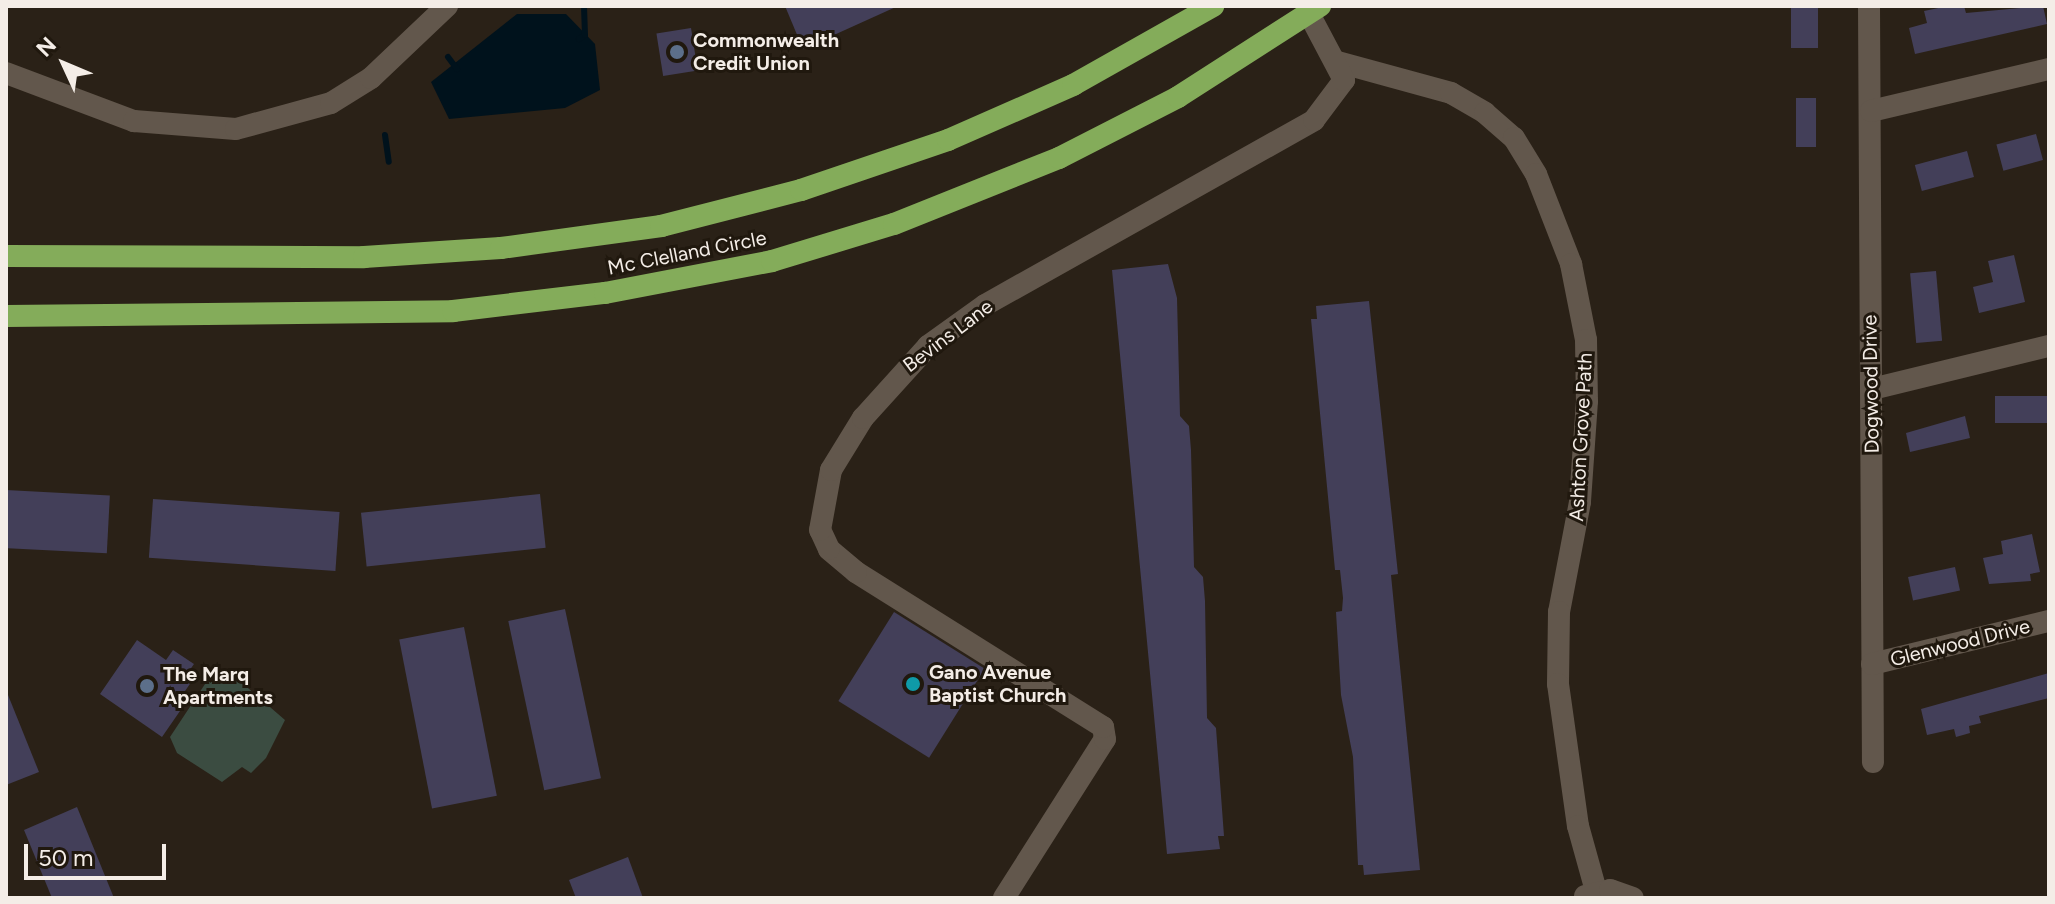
<!DOCTYPE html>
<style>
body{margin:0}
#map{position:relative;width:2055px;height:904px;overflow:hidden;background:#2a2117;font-family:Figtree,sans-serif}
div>[style]{position:absolute}
.green>*{inset:0;background:#3b4c41}
.water>*{inset:0;background:#00121c}
.stream>*{height:6px;margin:-3px;padding:0 3px;transform-origin:3px;border-radius:3px;background:#00121c}
.building>*{inset:0;background:#433f59;transform-origin:0 0}
.minor>*{height:22px;margin:-11px;padding:0 11px;transform-origin:11px;border-radius:11px;background:#62574c}
.trunk>*{height:22px;margin:-11px;padding:0 11px;transform-origin:11px;border-radius:11px;background:#84ac5a}
.dots>*{width:22px;height:22px;translate:-50% -50%;box-sizing:border-box;border:4px solid #20180e;border-radius:50%}
span{translate:-50% -50%;white-space:nowrap;text-align:center;line-height:1.15;-webkit-text-stroke:6px #20180e;paint-order:stroke}
.poi-label{font-size:20px;color:#f4ede7;font-weight:700}
.left{translate:0 -50%;text-align:left}
.street-label{font-size:20px;color:#f4ede7}
.frame{position:absolute;inset:0;border:8px solid #f4ede7;pointer-events:none}
.north{position:absolute;left:24px;top:24px;width:80px;height:80px;-webkit-text-stroke:6px #20180e;paint-order:stroke;rotate:314deg;font-size:22px;font-weight:700;line-height:32px;text-align:center;color:#f4ede7}
.north::after{content:'';display:block;margin:auto;width:28px;height:36px;background:#f4ede7;clip-path:polygon(50% 0,100% 100%,50% 72%,0 100%)}
.scale{position:absolute;left:24px;top:844px;width:142px;height:36px;box-sizing:border-box;border:4px solid #f4ede7;border-top:0;padding-left:10px;font-size:24px;line-height:28px;white-space:nowrap;color:#f4ede7;-webkit-text-stroke:6px #20180e;paint-order:stroke}
</style>
<div id="map">
<div class="green">
<div style="clip-path:polygon(234px 676px,285px 720px,266px 758px,251px 773px,242px 767px,222px 782px,177px 753px,170px 737px,209px 678px)"></div>
</div>
<div class="water">
<div style="clip-path:polygon(517px 14px,566px 14px,595px 44px,600px 90px,565px 108px,449px 119px,431px 82px)"></div>
</div>
<div class="stream">
<div style="left:579px;top:39px;width:7px;rotate:-34deg"></div>
<div style="left:585px;top:35px;width:29px;rotate:-92deg"></div>
<div style="left:448px;top:57px;width:15px;rotate:53deg"></div>
<div style="left:385px;top:135px;width:27px;rotate:82deg"></div>
</div>
<div class="building">
<div style="clip-path:polygon(785px 6px,898px 6px,803px 49px)"></div>
<div style="left:1791px;top:6px;width:27px;height:42px"></div>
<div style="clip-path:polygon(1948px 6px,1964px 6px,1966px 13px,2043px 6px,2047px 24px,1915px 54px,1909px 28px,1927px 23px,1924px 11px)"></div>
<div style="left:691px;top:28px;width:43px;height:35px;rotate:81deg"></div>
<div style="left:1796px;top:98px;width:20px;height:49px"></div>
<div style="left:2036px;top:134px;width:27px;height:41px;rotate:75deg"></div>
<div style="left:1967px;top:151px;width:27px;height:54px;rotate:75deg"></div>
<div style="clip-path:polygon(2014px 255px,2025px 302px,1979px 313px,1973px 287px,1993px 282px,1988px 261px)"></div>
<div style="clip-path:polygon(1168px 264px,1177px 298px,1180px 416px,1189px 426px,1191px 450px,1194px 567px,1203px 577px,1205px 601px,1207px 718px,1216px 728px,1224px 836px,1218px 836px,1220px 849px,1167px 854px,1112px 270px)"></div>
<div style="left:1936px;top:271px;width:70px;height:26px;rotate:85deg"></div>
<div style="clip-path:polygon(1369px 301px,1398px 574px,1391px 575px,1420px 870px,1364px 875px,1363px 865px,1358px 865px,1353px 757px,1341px 695px,1336px 612px,1342px 611px,1343px 598px,1340px 570px,1335px 570px,1311px 319px,1317px 319px,1316px 306px)"></div>
<div style="left:2049px;top:396px;width:27px;height:54px;rotate:90deg"></div>
<div style="clip-path:polygon(1965px 416px,1970px 438px,1910px 452px,1906px 433px)"></div>
<div style="left:6px;top:490px;width:104px;height:58px;rotate:3deg"></div>
<div style="left:540px;top:494px;width:54px;height:180px;rotate:84deg"></div>
<div style="left:153px;top:499px;width:187px;height:59px;rotate:4deg"></div>
<div style="clip-path:polygon(2032px 534px,2040px 572px,2030px 574px,2031px 581px,1989px 584px,1983px 558px,2003px 554px,2001px 541px)"></div>
<div style="left:1955px;top:567px;width:24px;height:48px;rotate:78deg"></div>
<div style="left:565px;top:609px;width:173px;height:58px;rotate:78deg"></div>
<div style="left:894px;top:612px;width:107px;height:105px;rotate:32deg"></div>
<div style="left:464px;top:627px;width:172px;height:66px;rotate:79deg"></div>
<div style="clip-path:polygon(137px 640px,166px 660px,173px 650px,194px 664px,187px 674px,194px 678px,174px 707px,180px 711px,162px 737px,100px 694px)"></div>
<div style="clip-path:polygon(2049px 673px,2049px 698px,1979px 716px,1981px 723px,1969px 726px,1970px 733px,1956px 737px,1954px 729px,1927px 735px,1921px 709px)"></div>
<div style="clip-path:polygon(6px 690px,39px 772px,6px 785px)"></div>
<div style="clip-path:polygon(77px 807px,114px 898px,52px 898px,24px 830px)"></div>
<div style="clip-path:polygon(628px 857px,643px 898px,576px 898px,569px 880px)"></div>
</div>
<div class="minor">
<div style="left:1869px;top:6px;width:756px;rotate:89.7deg"></div>
<div style="left:1338px;top:62px;width:117px;rotate:15.3deg"></div>
<div style="left:1451px;top:93px;width:39px;rotate:30deg"></div>
<div style="left:1485px;top:113px;width:38px;rotate:41deg"></div>
<div style="left:1514px;top:138px;width:42px;rotate:58.6deg"></div>
<div style="left:1536px;top:174px;width:97px;rotate:68.7deg"></div>
<div style="left:1571px;top:264px;width:77px;rotate:78.8deg"></div>
<div style="left:1586px;top:340px;width:61px;rotate:89.1deg"></div>
<div style="left:1587px;top:401px;width:101px;rotate:94deg"></div>
<div style="left:1580px;top:502px;width:112px;rotate:100.8deg"></div>
<div style="left:1559px;top:612px;width:72px;rotate:90.8deg"></div>
<div style="left:1558px;top:684px;width:143px;rotate:82deg"></div>
<div style="left:1578px;top:826px;width:67px;rotate:74.5deg"></div>
<div style="left:6px;top:73px;width:137px;rotate:20.6deg"></div>
<div style="left:134px;top:121px;width:102px;rotate:4.5deg"></div>
<div style="left:236px;top:129px;width:98px;rotate:-15.3deg"></div>
<div style="left:331px;top:103px;width:47px;rotate:-32deg"></div>
<div style="left:371px;top:78px;width:105px;rotate:-43.5deg"></div>
<div style="left:1871px;top:111px;width:183px;rotate:-13.3deg"></div>
<div style="left:1872px;top:389px;width:182px;rotate:-13.7deg"></div>
<div style="left:1872px;top:664px;width:182px;rotate:-13.7deg"></div>
<div style="left:1585px;top:896px;width:26px;rotate:-13deg"></div>
<div style="left:1610px;top:890px;width:24px;rotate:19deg"></div>
<div style="left:1004px;top:898px;width:188px;rotate:-57.6deg"></div>
<div style="left:1105px;top:739px;width:12px;rotate:-99deg"></div>
<div style="left:1103px;top:727px;width:292px;rotate:-147.9deg"></div>
<div style="left:856px;top:572px;width:35px;rotate:-140deg"></div>
<div style="left:829px;top:549px;width:21px;rotate:-115deg"></div>
<div style="left:820px;top:530px;width:61px;rotate:-79.6deg"></div>
<div style="left:831px;top:470px;width:61px;rotate:-58.4deg"></div>
<div style="left:863px;top:418px;width:97px;rotate:-47.9deg"></div>
<div style="left:928px;top:346px;width:70px;rotate:-35.7deg"></div>
<div style="left:985px;top:305px;width:377px;rotate:-29.3deg"></div>
<div style="left:1314px;top:120px;width:50px;rotate:-53.1deg"></div>
<div style="left:1344px;top:80px;width:75px;rotate:-117.9deg"></div>
</div>
<div class="trunk">
<div style="left:6px;top:256px;width:358px;rotate:0.2deg"></div>
<div style="left:364px;top:257px;width:137px;rotate:-3.8deg"></div>
<div style="left:501px;top:248px;width:162px;rotate:-7.8deg"></div>
<div style="left:661px;top:226px;width:145px;rotate:-14.4deg"></div>
<div style="left:801px;top:190px;width:155px;rotate:-18.8deg"></div>
<div style="left:948px;top:140px;width:137px;rotate:-23.7deg"></div>
<div style="left:1073px;top:85px;width:161px;rotate:-29.4deg"></div>
<div style="left:6px;top:316px;width:447px;rotate:-0.6deg"></div>
<div style="left:453px;top:311px;width:153px;rotate:-6.8deg"></div>
<div style="left:605px;top:293px;width:170px;rotate:-10.8deg"></div>
<div style="left:772px;top:261px;width:127px;rotate:-16.9deg"></div>
<div style="left:894px;top:224px;width:178px;rotate:-21.8deg"></div>
<div style="left:1059px;top:158px;width:134px;rotate:-27.1deg"></div>
<div style="left:1178px;top:97px;width:169px;rotate:-32.7deg"></div>
</div>
<div class="dots">
<div style="left:677px;top:52px;background:#5c6f8a"></div>
<div style="left:913px;top:684px;background:#0f9aa8"></div>
<div style="left:147px;top:686px;background:#5c6f8a"></div>
</div>
<div class="poi-label">
<span class="left" style="left:693px;top:52px">Commonwealth<br>Credit Union</span>
<span class="left" style="left:929px;top:684px">Gano Avenue<br>Baptist Church</span>
<span class="left" style="left:163px;top:686px">The Marq<br>Apartments</span>
</div>
<div class="street-label">
<span style="left:687px;top:253px;rotate:-11deg">Mc Clelland Circle</span>
<span style="left:948px;top:336px;rotate:-37deg">Bevins Lane</span>
<span style="left:1871px;top:384px;rotate:-91deg">Dogwood Drive</span>
<span style="left:1581px;top:437px;rotate:-87deg">Ashton Grove Path</span>
<span style="left:1960px;top:643px;rotate:-14deg">Glenwood Drive</span>
</div>
<div class="frame"></div>
<div class="north">N</div>
<div class="scale">50 m</div>
</div>
